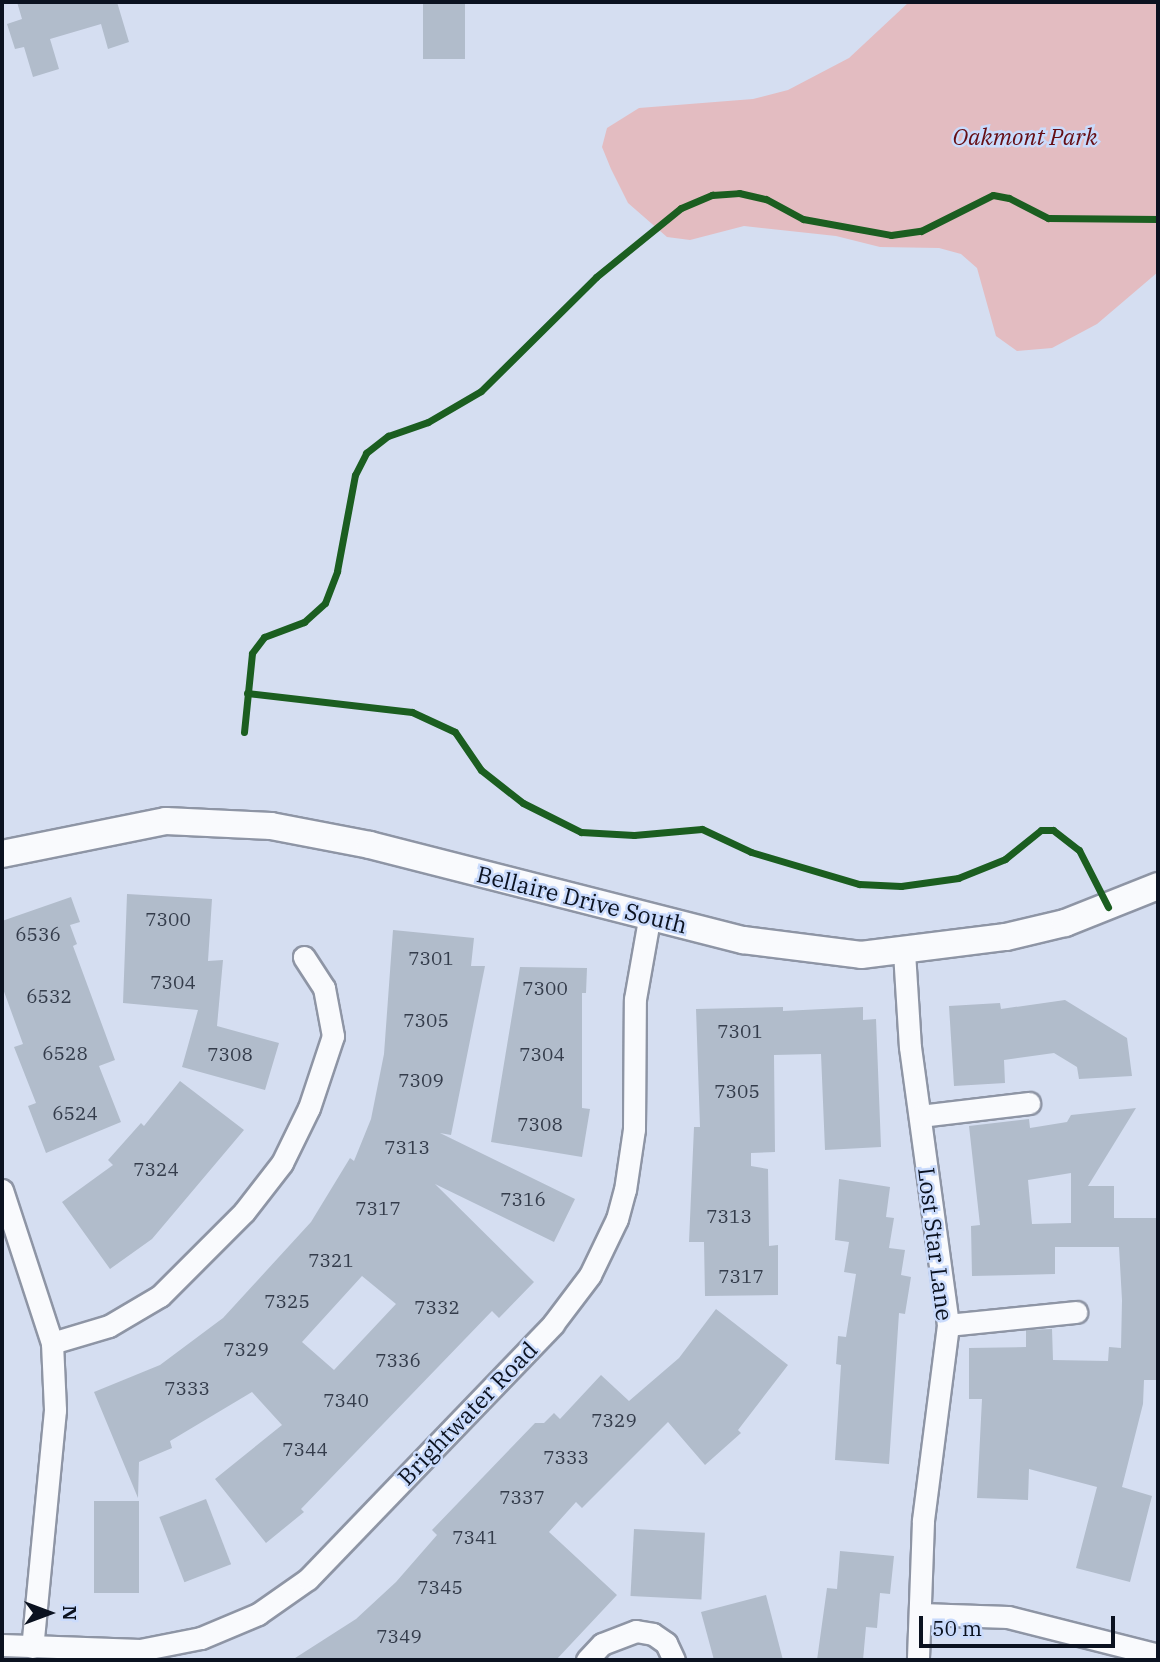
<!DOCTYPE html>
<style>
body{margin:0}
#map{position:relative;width:1160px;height:1662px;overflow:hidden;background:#d5def1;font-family:"IBM Plex Serif",serif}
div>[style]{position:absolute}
.green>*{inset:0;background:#e3bcc1}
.building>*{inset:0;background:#b1bccb;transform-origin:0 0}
.roads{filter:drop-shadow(2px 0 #8e95a5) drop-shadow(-2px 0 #8e95a5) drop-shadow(0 2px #8e95a5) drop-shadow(0 -2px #8e95a5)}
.minor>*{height:21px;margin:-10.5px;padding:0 10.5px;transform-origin:10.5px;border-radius:10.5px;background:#f9fafd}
.tertiary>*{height:26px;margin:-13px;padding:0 13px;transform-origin:13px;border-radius:13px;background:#f9fafd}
.cycleway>*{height:7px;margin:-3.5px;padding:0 3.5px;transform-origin:3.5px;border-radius:3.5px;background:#1b5e20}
span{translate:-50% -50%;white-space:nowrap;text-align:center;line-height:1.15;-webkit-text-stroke:5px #cadbfc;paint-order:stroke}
.number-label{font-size:19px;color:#343c4b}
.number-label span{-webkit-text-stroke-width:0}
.park-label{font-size:23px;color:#650d13;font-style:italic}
.street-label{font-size:23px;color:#0b1220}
.frame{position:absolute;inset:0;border:4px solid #0b1220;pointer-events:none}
.north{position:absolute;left:14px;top:1578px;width:70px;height:70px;-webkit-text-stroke:5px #cadbfc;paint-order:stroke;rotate:90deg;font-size:19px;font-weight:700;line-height:28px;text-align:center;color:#0b1220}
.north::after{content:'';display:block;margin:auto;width:24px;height:32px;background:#0b1220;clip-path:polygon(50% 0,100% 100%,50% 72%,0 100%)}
.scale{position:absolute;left:919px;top:1616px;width:196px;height:32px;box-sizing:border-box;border:4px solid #0b1220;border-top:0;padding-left:9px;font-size:21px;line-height:24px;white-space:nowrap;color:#0b1220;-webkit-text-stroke:5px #cadbfc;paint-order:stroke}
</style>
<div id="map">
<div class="green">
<div style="clip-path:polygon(909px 2px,1158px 2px,1158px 272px,1097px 324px,1052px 348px,1017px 351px,996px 336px,977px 268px,961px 254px,939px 248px,880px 247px,836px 236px,744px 226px,690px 240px,667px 237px,628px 203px,611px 169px,602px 147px,607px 128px,639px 108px,753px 99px,788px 90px,849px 58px)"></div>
</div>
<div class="building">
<div style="clip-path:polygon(17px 2px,117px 2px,129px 42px,108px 49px,101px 24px,50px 39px,59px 69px,33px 77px,24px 47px,15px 49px,7px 24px,22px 19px)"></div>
<div style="left:423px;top:2px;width:42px;height:57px"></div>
<div style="clip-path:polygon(127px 894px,212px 899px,208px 961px,223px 960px,217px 1026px,279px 1043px,265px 1090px,182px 1067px,198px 1010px,123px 1003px)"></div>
<div style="clip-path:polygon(71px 897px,80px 922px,70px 925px,77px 944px,73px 946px,115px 1060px,99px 1066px,121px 1122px,46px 1153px,28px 1106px,36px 1103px,14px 1047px,23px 1044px,2px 986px,2px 921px)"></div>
<div style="clip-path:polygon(evenodd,393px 930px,474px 938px,471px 966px,485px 966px,451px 1135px,440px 1133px,575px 1199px,554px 1242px,435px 1184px,534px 1282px,499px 1318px,492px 1311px,301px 1509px,304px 1512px,266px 1543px,215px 1479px,282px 1425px,252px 1392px,170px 1441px,172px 1448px,139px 1462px,138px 1498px,94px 1392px,160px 1365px,223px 1318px,311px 1222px,350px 1158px,354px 1161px,371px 1119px,384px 1054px,393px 930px,362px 1276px,396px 1304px,334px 1370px,302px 1342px,362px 1276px)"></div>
<div style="clip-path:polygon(520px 967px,587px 968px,586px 993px,582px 993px,582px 1108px,590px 1109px,582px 1157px,491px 1142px)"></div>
<div style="clip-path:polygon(1065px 1000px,1127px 1038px,1132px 1076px,1079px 1079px,1077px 1067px,1054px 1053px,1004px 1060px,1005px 1083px,954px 1086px,949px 1006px,1000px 1003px,1001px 1009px)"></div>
<div style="clip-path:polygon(783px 1007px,783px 1011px,863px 1007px,863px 1020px,876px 1019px,881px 1147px,825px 1150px,821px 1054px,774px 1055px,775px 1152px,751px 1153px,751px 1166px,768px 1169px,769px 1246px,778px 1245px,778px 1295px,705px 1296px,704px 1242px,689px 1242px,694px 1127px,700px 1127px,696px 1009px)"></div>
<div style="clip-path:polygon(180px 1081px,244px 1130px,152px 1239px,110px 1269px,62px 1202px,113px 1165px,108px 1160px,141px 1123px,144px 1126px)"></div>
<div style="clip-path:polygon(evenodd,1136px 1108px,1088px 1186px,1114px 1186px,1114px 1218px,1158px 1218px,1158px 1380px,1144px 1380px,1143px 1404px,1122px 1487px,1152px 1496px,1130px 1582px,1076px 1568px,1097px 1487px,1029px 1469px,1028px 1500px,977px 1498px,982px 1399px,969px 1399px,969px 1348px,1026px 1347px,1026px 1330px,1052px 1329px,1053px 1360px,1108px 1361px,1109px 1347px,1121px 1348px,1122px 1300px,1119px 1247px,1055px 1247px,1055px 1274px,972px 1276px,971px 1226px,980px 1225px,969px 1126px,1029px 1119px,1030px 1128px,1067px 1122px,1071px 1115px,1136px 1108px,1071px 1173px,1071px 1223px,1032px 1224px,1028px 1180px,1071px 1173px)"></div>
<div style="clip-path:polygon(839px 1179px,890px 1187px,886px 1217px,894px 1218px,889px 1248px,905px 1250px,901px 1275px,911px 1277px,905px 1314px,899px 1313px,889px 1464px,835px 1460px,841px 1365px,836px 1364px,838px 1336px,846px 1337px,856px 1274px,844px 1272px,849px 1242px,835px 1240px)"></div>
<div style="clip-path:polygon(716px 1309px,788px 1365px,738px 1430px,741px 1433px,705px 1465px,668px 1422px,582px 1508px,576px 1502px,549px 1532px,617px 1595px,556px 1660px,292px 1660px,356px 1619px,396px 1582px,437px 1535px,432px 1530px,535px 1423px,544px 1423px,554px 1413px,560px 1419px,601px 1375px,629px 1401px,679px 1358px)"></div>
<div style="left:206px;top:1499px;width:70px;height:50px;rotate:69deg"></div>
<div style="left:94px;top:1501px;width:45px;height:92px"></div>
<div style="left:634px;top:1529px;width:71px;height:67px;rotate:3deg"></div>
<div style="clip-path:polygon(840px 1551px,894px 1556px,890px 1594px,880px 1593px,877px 1628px,866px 1627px,863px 1660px,817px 1660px,827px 1588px,837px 1589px)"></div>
<div style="clip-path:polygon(766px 1595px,783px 1660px,714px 1660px,701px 1612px)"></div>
</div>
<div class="roads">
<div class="minor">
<div style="left:904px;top:952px;width:95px;rotate:86.4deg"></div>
<div style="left:910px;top:1047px;width:281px;rotate:82.2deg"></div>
<div style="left:948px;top:1325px;width:198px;rotate:97.3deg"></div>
<div style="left:923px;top:1521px;width:139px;rotate:92.1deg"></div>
<div style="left:920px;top:1116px;width:110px;rotate:-6.8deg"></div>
<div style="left:2px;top:1190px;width:161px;rotate:71.9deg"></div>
<div style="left:52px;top:1343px;width:67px;rotate:87.4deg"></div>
<div style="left:55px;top:1410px;width:238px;rotate:95.5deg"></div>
<div style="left:948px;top:1325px;width:129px;rotate:-5.8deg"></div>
<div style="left:52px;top:1343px;width:59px;rotate:-16.6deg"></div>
<div style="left:109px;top:1326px;width:59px;rotate:-30.5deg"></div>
<div style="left:160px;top:1296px;width:119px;rotate:-45deg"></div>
<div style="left:244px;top:1212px;width:62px;rotate:-52.2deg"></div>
<div style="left:282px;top:1163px;width:61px;rotate:-63.9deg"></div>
<div style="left:309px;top:1108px;width:76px;rotate:-71.6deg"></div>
<div style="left:333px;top:1036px;width:49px;rotate:-100.6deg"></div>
<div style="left:324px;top:988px;width:37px;rotate:-123deg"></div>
<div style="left:921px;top:1614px;width:87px;rotate:2deg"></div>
<div style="left:1008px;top:1617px;width:155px;rotate:14.2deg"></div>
<div style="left:2px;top:1645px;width:138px;rotate:2.1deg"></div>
<div style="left:140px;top:1650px;width:62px;rotate:-11.1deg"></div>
<div style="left:201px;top:1638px;width:62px;rotate:-22.8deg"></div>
<div style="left:258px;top:1614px;width:61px;rotate:-35deg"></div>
<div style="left:308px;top:1579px;width:354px;rotate:-46.1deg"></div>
<div style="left:553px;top:1324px;width:61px;rotate:-52.9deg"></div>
<div style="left:590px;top:1275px;width:62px;rotate:-64.3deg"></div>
<div style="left:617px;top:1219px;width:30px;rotate:-75deg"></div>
<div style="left:625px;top:1190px;width:62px;rotate:-81.6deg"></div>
<div style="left:634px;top:1129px;width:130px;rotate:-89.6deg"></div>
<div style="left:635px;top:999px;width:86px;rotate:-80deg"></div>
<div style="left:587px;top:1660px;width:22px;rotate:-47deg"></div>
<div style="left:602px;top:1644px;width:36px;rotate:-21deg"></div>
<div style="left:636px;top:1631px;width:17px;rotate:10deg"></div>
<div style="left:653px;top:1634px;width:16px;rotate:35deg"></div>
<div style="left:666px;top:1643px;width:19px;rotate:65deg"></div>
</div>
<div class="tertiary">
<div style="left:2px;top:854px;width:167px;rotate:-11.4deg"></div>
<div style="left:166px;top:821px;width:105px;rotate:2.7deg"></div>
<div style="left:271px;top:826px;width:101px;rotate:10.9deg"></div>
<div style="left:370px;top:845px;width:385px;rotate:14.3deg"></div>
<div style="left:743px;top:940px;width:119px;rotate:7.2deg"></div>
<div style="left:861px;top:955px;width:146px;rotate:-7.1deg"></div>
<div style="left:1006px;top:937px;width:61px;rotate:-13.3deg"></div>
<div style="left:1065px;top:923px;width:100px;rotate:-21.7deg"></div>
</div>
</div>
<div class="cycleway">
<div style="left:247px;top:693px;width:166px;rotate:6.6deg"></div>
<div style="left:412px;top:712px;width:47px;rotate:24.9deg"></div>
<div style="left:455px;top:732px;width:46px;rotate:55.6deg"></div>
<div style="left:481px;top:770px;width:53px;rotate:38.2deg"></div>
<div style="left:523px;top:803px;width:65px;rotate:26.6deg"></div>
<div style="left:581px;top:832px;width:53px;rotate:3.2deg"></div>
<div style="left:634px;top:835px;width:68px;rotate:-5deg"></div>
<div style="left:702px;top:829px;width:54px;rotate:25.1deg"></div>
<div style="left:751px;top:852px;width:113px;rotate:16.5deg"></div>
<div style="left:859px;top:884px;width:42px;rotate:2.7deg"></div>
<div style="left:901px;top:886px;width:58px;rotate:-8deg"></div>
<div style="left:958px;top:878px;width:51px;rotate:-22deg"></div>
<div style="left:1005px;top:859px;width:46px;rotate:-38.9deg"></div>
<div style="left:1041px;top:830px;width:12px"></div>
<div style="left:1053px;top:830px;width:33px;rotate:38deg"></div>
<div style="left:1079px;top:850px;width:64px;rotate:63deg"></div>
<div style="left:244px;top:732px;width:79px;rotate:-84.2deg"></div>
<div style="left:252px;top:653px;width:20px;rotate:-53deg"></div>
<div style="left:264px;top:637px;width:43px;rotate:-20.6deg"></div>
<div style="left:304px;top:622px;width:28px;rotate:-42deg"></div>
<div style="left:325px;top:603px;width:34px;rotate:-69deg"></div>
<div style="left:337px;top:571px;width:98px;rotate:-79.4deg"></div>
<div style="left:355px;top:475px;width:25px;rotate:-63deg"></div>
<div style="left:366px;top:453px;width:28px;rotate:-38deg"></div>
<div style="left:388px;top:436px;width:42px;rotate:-19.3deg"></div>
<div style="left:428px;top:422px;width:61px;rotate:-30.3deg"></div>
<div style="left:481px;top:391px;width:162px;rotate:-44.7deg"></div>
<div style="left:596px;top:277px;width:109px;rotate:-39.1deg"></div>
<div style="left:681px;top:208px;width:34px;rotate:-23deg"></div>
<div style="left:712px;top:195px;width:27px;rotate:-4deg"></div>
<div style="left:739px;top:193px;width:28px;rotate:13deg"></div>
<div style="left:766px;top:199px;width:42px;rotate:28.4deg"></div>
<div style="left:803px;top:219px;width:89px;rotate:10.3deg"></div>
<div style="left:891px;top:235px;width:30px;rotate:-8deg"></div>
<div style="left:921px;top:231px;width:80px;rotate:-26.6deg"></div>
<div style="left:993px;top:195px;width:16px;rotate:11deg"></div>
<div style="left:1009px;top:198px;width:44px;rotate:27.1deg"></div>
<div style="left:1048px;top:218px;width:110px;rotate:0.5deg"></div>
</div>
<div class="number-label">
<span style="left:168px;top:920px">7300</span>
<span style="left:38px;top:935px">6536</span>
<span style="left:431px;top:959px">7301</span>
<span style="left:173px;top:983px">7304</span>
<span style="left:545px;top:989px">7300</span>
<span style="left:49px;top:997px">6532</span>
<span style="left:426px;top:1021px">7305</span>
<span style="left:740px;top:1032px">7301</span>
<span style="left:65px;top:1054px">6528</span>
<span style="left:230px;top:1055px">7308</span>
<span style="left:542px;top:1055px">7304</span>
<span style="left:421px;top:1081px">7309</span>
<span style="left:737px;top:1092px">7305</span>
<span style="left:75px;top:1114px">6524</span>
<span style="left:540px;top:1125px">7308</span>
<span style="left:407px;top:1148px">7313</span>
<span style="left:156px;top:1170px">7324</span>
<span style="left:523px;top:1200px">7316</span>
<span style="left:378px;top:1209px">7317</span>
<span style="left:729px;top:1217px">7313</span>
<span style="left:331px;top:1261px">7321</span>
<span style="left:741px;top:1277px">7317</span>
<span style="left:287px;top:1302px">7325</span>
<span style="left:437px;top:1308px">7332</span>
<span style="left:246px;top:1350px">7329</span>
<span style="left:398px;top:1361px">7336</span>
<span style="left:187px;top:1389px">7333</span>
<span style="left:346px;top:1401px">7340</span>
<span style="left:614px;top:1421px">7329</span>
<span style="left:305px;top:1450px">7344</span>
<span style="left:566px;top:1458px">7333</span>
<span style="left:522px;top:1498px">7337</span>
<span style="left:475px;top:1538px">7341</span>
<span style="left:440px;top:1588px">7345</span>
<span style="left:399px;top:1637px">7349</span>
</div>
<div class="park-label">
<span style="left:1025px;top:136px">Oakmont Park</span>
</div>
<div class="street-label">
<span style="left:582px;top:899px;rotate:14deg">Bellaire Drive South</span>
<span style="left:936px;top:1244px;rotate:83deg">Lost Star Lane</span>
<span style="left:467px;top:1413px;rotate:-46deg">Brightwater Road</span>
</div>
<div class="frame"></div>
<div class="north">N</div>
<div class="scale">50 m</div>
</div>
